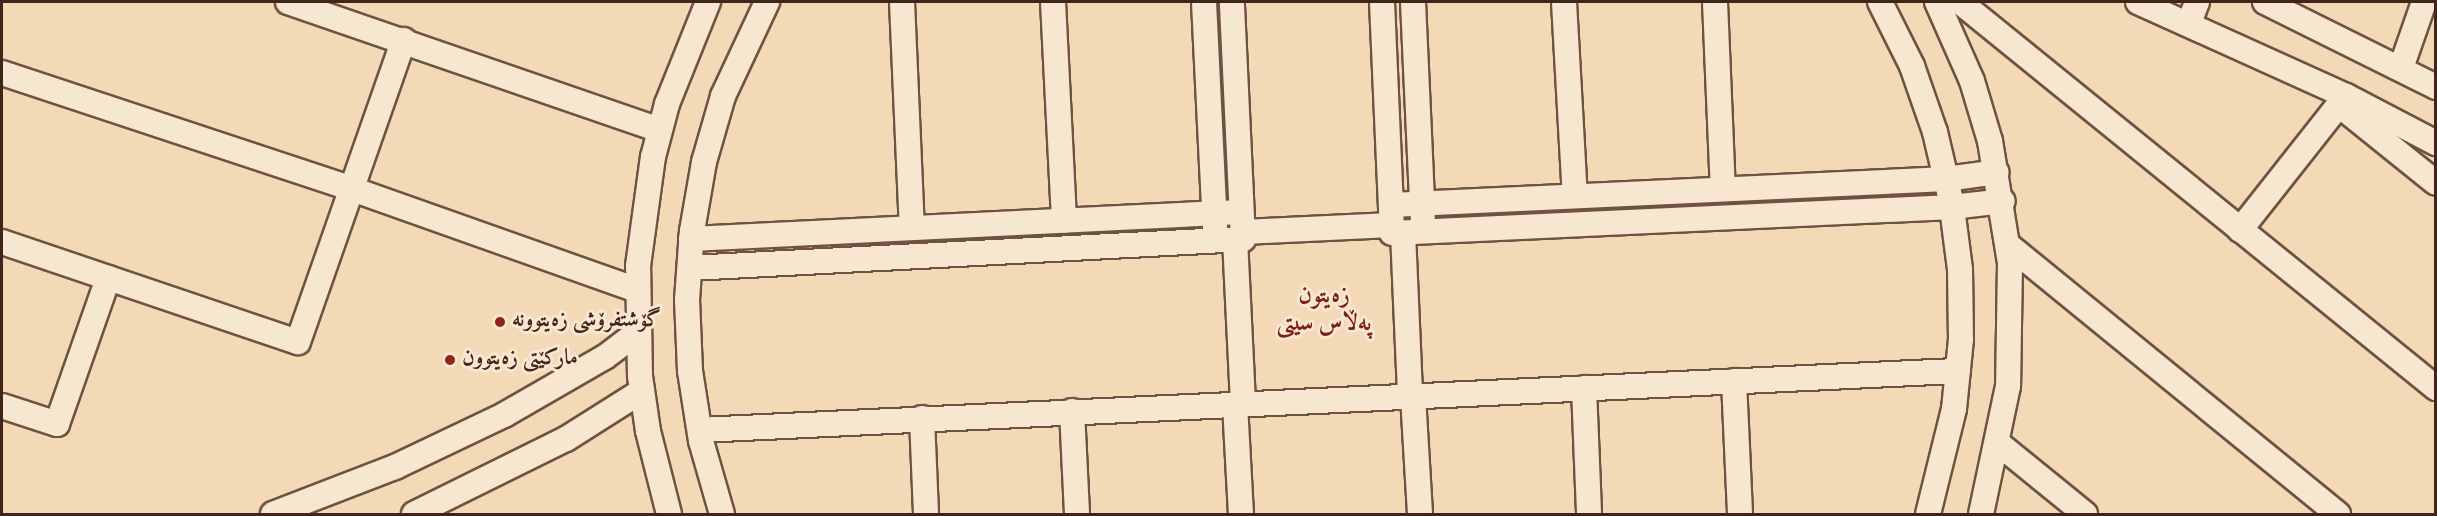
<!DOCTYPE html>
<meta charset="utf-8">
<style>
body{margin:0}
#map{position:relative;width:2437px;height:516px;overflow:hidden;background:#f3d9b6;font-family:"Sorts Mill Goudy",Amiri,serif}
div>[style]{position:absolute}
.roads{filter:drop-shadow(2px 0 #6e5242) drop-shadow(-2px 0 #6e5242) drop-shadow(0 2px #6e5242) drop-shadow(0 -2px #6e5242)}
.minor>*{height:24px;margin:-12px;padding:0 12px;transform-origin:12px;border-radius:12px;background:#f7e6d0}
.dots>*{width:16px;height:16px;translate:-50% -50%;box-sizing:border-box;border:3px solid #f7e6d0;border-radius:50%}
span{translate:-50% -50%;white-space:nowrap;text-align:center;line-height:1.15;-webkit-text-stroke:6px #f7e6d0;paint-order:stroke}
.poi-label{font-size:22px;color:#41251b;font-weight:700}
.left{translate:0 -50%;text-align:left}
.neighbourhood-label{font-size:24px;color:#7a1f14;font-weight:700}
.frame{position:absolute;inset:0;border:3px solid #41251b;pointer-events:none}
</style>
<div id="map">
<div class="roads">
<div class="minor">
<div style="left:288px;top:2px;width:393px;rotate:19deg"></div>
<div style="left:902px;top:2px;width:226px;rotate:87.5deg"></div>
<div style="left:1053px;top:2px;width:219px;rotate:87.1deg"></div>
<div style="left:1204px;top:2px;width:228px;rotate:87.2deg"></div>
<div style="left:1382px;top:2px;width:231px;rotate:87.5deg"></div>
<div style="left:1392px;top:233px;width:561px;rotate:-2.66deg"></div>
<div style="left:1952px;top:207px;width:51px;rotate:-6.7deg"></div>
<div style="left:1413px;top:2px;width:218px;rotate:87.4deg"></div>
<div style="left:1564px;top:2px;width:194px;rotate:86.8deg"></div>
<div style="left:1715px;top:2px;width:187px;rotate:87.6deg"></div>
<div style="left:1880px;top:2px;width:72px;rotate:63.4deg"></div>
<div style="left:1912px;top:66px;width:70px;rotate:70.8deg"></div>
<div style="left:1935px;top:132px;width:70px;rotate:76.8deg"></div>
<div style="left:1951px;top:200px;width:70px;rotate:82.6deg"></div>
<div style="left:1960px;top:269px;width:70px;rotate:89.2deg"></div>
<div style="left:1961px;top:339px;width:70px;rotate:95.7deg"></div>
<div style="left:1954px;top:409px;width:108px;rotate:103.9deg"></div>
<div style="left:1937px;top:2px;width:86px;rotate:66.1deg"></div>
<div style="left:1972px;top:81px;width:63px;rotate:73.3deg"></div>
<div style="left:1990px;top:141px;width:124px;rotate:80.7deg"></div>
<div style="left:2010px;top:263px;width:123px;rotate:90.9deg"></div>
<div style="left:2008px;top:386px;width:131px;rotate:101.9deg"></div>
<div style="left:1960px;top:2px;width:613px;rotate:39.04deg"></div>
<div style="left:2138px;top:2px;width:228px;rotate:24.3deg"></div>
<div style="left:2346px;top:96px;width:102px;rotate:27.6deg"></div>
<div style="left:2265px;top:2px;width:191px;rotate:26.4deg"></div>
<div style="left:2189px;top:23px;width:22px;rotate:-69deg"></div>
<div style="left:2401px;top:68px;width:70px;rotate:-70.8deg"></div>
<div style="left:2px;top:73px;width:369px;rotate:18.3deg"></div>
<div style="left:352px;top:189px;width:302px;rotate:19.5deg"></div>
<div style="left:2339px;top:105px;width:124px;rotate:38.8deg"></div>
<div style="left:1391px;top:205px;width:556px;rotate:-2.68deg"></div>
<div style="left:1946px;top:179px;width:51px;rotate:-7.8deg"></div>
<div style="left:2240px;top:230px;width:171px;rotate:-51.7deg"></div>
<div style="left:1243px;top:232px;width:149px;rotate:-2.7deg"></div>
<div style="left:1403px;top:233px;width:163px;rotate:87.5deg"></div>
<div style="left:691px;top:239px;width:551px;rotate:-2.81deg"></div>
<div style="left:1235px;top:239px;width:164px;rotate:87.2deg"></div>
<div style="left:2px;top:242px;width:312px;rotate:18.7deg"></div>
<div style="left:298px;top:342px;width:320px;rotate:-70.7deg"></div>
<div style="left:2008px;top:245px;width:426px;rotate:39.2deg"></div>
<div style="left:690px;top:268px;width:554px;rotate:-3deg"></div>
<div style="left:1243px;top:239px;width:237px;rotate:-92.7deg"></div>
<div style="left:1734px;top:381px;width:133px;rotate:87.4deg"></div>
<div style="left:1584px;top:388px;width:126px;rotate:87.7deg"></div>
<div style="left:1413px;top:396px;width:118px;rotate:86.6deg"></div>
<div style="left:1235px;top:404px;width:110px;rotate:86.9deg"></div>
<div style="left:2px;top:406px;width:58px;rotate:18.1deg"></div>
<div style="left:57px;top:424px;width:155px;rotate:-70.7deg"></div>
<div style="left:1072px;top:411px;width:103px;rotate:87.2deg"></div>
<div style="left:922px;top:418px;width:96px;rotate:87.6deg"></div>
<div style="left:700px;top:430px;width:1259px;rotate:-2.69deg"></div>
<div style="left:1999px;top:444px;width:111px;rotate:39.1deg"></div>
<div style="left:273px;top:514px;width:131px;rotate:-21.1deg"></div>
<div style="left:395px;top:467px;width:121px;rotate:-25.5deg"></div>
<div style="left:504px;top:415px;width:116px;rotate:-29.9deg"></div>
<div style="left:605px;top:357px;width:40px;rotate:-37deg"></div>
<div style="left:414px;top:514px;width:169px;rotate:-26.3deg"></div>
<div style="left:566px;top:439px;width:90px;rotate:-32.3deg"></div>
<div style="left:669px;top:514px;width:86px;rotate:-104.2deg"></div>
<div style="left:648px;top:431px;width:56px;rotate:-98.3deg"></div>
<div style="left:640px;top:376px;width:110px;rotate:-91deg"></div>
<div style="left:638px;top:266px;width:110px;rotate:-82.2deg"></div>
<div style="left:653px;top:157px;width:55px;rotate:-75.2deg"></div>
<div style="left:667px;top:104px;width:110px;rotate:-68.1deg"></div>
<div style="left:722px;top:514px;width:76px;rotate:-106deg"></div>
<div style="left:701px;top:441px;width:71px;rotate:-98.9deg"></div>
<div style="left:690px;top:371px;width:71px;rotate:-92.4deg"></div>
<div style="left:687px;top:300px;width:69px;rotate:-85.9deg"></div>
<div style="left:692px;top:231px;width:70px;rotate:-80.1deg"></div>
<div style="left:704px;top:162px;width:69px;rotate:-73.9deg"></div>
<div style="left:723px;top:96px;width:104px;rotate:-64.9deg"></div>
</div>
</div>
<div class="dots">
<div style="left:500px;top:322px;background:#8f2418"></div>
<div style="left:450px;top:360px;background:#8f2418"></div>
</div>
<div class="poi-label">
<span class="left" style="left:512px;top:322px">گۆشتفرۆشی زەیتوونە</span>
<span class="left" style="left:462px;top:360px">مارکێتی زەیتوون</span>
</div>
<div class="neighbourhood-label">
<span style="left:1324px;top:311px">زەیتون<br>پەڵاس سیتی</span>
</div>
<div class="frame"></div>
</div>
